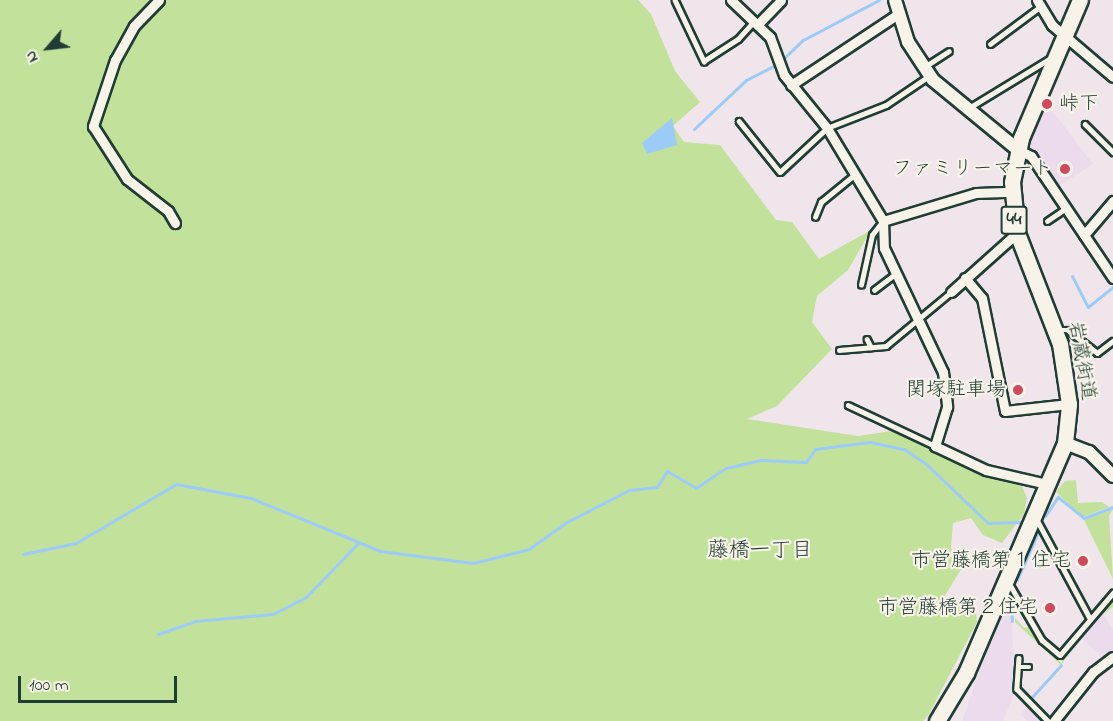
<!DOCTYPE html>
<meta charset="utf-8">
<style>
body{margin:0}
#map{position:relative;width:1113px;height:721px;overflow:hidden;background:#f0e5eb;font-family:"Indie Flower","Klee One",sans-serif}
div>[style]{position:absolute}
.built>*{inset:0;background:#ebdbed}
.green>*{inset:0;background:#c2e29b}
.water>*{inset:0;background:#9ccbf7}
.stream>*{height:3px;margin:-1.5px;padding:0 1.5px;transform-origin:1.5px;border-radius:1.5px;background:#9ccbf7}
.roads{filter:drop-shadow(2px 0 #1f3d34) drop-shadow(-2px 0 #1f3d34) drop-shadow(0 2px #1f3d34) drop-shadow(0 -2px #1f3d34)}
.service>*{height:4.5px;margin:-2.25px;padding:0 2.25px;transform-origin:2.25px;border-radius:2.25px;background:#f7f3e8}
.minor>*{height:9px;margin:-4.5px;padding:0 4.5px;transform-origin:4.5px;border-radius:4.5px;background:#f7f3e8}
.tertiary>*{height:12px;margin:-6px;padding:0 6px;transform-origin:6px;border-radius:6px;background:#f7f3e8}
.primary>*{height:15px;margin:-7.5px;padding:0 7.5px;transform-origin:7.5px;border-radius:7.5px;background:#f7f3e8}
.dots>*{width:16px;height:16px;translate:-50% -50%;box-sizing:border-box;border:3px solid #f7f3e8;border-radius:50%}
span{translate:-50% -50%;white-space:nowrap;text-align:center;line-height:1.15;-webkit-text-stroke:4.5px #f7f3e8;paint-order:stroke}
.shield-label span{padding:2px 4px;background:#f7f3e8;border:2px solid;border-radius:4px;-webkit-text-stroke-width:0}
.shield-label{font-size:18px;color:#1f3d34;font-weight:700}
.poi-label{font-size:20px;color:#1f3d34}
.left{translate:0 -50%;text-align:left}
.right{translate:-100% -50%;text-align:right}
.street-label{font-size:20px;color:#1f3d34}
.neighbourhood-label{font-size:21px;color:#1f3d34}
.north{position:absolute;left:18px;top:18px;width:60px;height:60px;-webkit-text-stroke:4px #f7f3e8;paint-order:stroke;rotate:242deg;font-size:16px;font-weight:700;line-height:24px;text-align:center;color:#1f3d34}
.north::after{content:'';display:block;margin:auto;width:21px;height:27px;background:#1f3d34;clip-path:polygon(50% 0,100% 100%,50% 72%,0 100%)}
.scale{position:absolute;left:18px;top:676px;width:159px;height:27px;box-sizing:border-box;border:3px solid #1f3d34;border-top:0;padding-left:8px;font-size:18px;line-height:21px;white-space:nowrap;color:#1f3d34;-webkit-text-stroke:4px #f7f3e8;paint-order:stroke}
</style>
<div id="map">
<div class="built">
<div style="clip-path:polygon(1048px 105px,1093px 164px,1056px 188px,1027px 145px)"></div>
<div style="clip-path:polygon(1004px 601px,1011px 605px,1015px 692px,1003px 721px,962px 721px)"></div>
<div style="clip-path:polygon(1103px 614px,1113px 629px,1113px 651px,1103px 658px,1081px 637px)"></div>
<div style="clip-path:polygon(1029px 705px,1042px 717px,1042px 721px,1027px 721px,1020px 714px)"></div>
</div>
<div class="green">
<div style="clip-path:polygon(0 0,638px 0,651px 14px,675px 71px,700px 102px,673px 126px,684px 142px,720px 145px,776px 220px,792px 222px,819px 259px,871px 230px,848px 270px,817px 296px,812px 322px,832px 349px,777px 406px,747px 419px,858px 436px,892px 431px,984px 476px,1022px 486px,1027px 498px,1024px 514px,1002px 543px,983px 535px,971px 518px,953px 523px,951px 548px,963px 566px,943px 599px,976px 612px,977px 622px,929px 714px,923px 721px,0 721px)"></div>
<div style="clip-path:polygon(1076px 480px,1078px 503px,1102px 502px,1109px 507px,1083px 517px,1056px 492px,1065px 481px)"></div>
<div style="clip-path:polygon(1113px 509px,1109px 516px,1113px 579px,1084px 520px)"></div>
<div style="clip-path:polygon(1113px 600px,1113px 607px,1088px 625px,1061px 665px,1015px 622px,1015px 618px,1024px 628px,1031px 627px,1061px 663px,1087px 623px)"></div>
</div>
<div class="water">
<div style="clip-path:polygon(672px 118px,677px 145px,647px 154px,642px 143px)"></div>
</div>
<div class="stream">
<div style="left:782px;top:60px;width:29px;rotate:-44deg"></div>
<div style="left:803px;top:40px;width:86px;rotate:-27.8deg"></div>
<div style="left:694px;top:129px;width:71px;rotate:-43.3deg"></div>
<div style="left:746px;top:80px;width:30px;rotate:-27deg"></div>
<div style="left:1072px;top:276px;width:35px;rotate:63deg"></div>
<div style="left:1088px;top:307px;width:32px;rotate:-39deg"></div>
<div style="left:1045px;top:516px;width:23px;rotate:-56deg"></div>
<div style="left:1058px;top:497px;width:33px;rotate:39deg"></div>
<div style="left:1084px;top:518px;width:31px;rotate:-21deg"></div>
<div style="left:23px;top:554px;width:54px;rotate:-11.7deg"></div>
<div style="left:76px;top:543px;width:116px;rotate:-30.5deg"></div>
<div style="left:176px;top:484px;width:76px;rotate:10.6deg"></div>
<div style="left:251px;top:498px;width:139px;rotate:22.3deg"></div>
<div style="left:380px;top:551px;width:94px;rotate:7.4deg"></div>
<div style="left:473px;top:563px;width:58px;rotate:-14deg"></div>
<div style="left:529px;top:549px;width:44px;rotate:-35.8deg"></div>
<div style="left:565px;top:523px;width:72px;rotate:-27.3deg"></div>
<div style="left:629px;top:490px;width:28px;rotate:-6deg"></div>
<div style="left:657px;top:487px;width:19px;rotate:-58deg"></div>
<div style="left:667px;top:471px;width:34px;rotate:30deg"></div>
<div style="left:696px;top:488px;width:36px;rotate:-34deg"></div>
<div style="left:726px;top:468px;width:37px;rotate:-13deg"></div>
<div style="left:762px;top:460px;width:44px;rotate:2.6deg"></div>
<div style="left:806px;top:462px;width:16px;rotate:-55deg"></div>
<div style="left:815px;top:449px;width:55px;rotate:-7.3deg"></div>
<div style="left:870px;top:442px;width:35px;rotate:12deg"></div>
<div style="left:904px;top:449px;width:25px;rotate:34deg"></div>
<div style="left:925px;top:463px;width:87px;rotate:43.6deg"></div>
<div style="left:988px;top:523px;width:34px;rotate:-2deg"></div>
<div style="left:1017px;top:580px;width:58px;rotate:-66.5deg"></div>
<div style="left:1011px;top:594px;width:27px;rotate:88deg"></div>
<div style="left:158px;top:634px;width:39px;rotate:-19deg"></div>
<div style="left:195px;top:621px;width:78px;rotate:-5.1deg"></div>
<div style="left:273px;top:614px;width:37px;rotate:-27deg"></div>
<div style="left:306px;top:597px;width:75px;rotate:-46.1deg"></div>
<div style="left:1032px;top:697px;width:43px;rotate:-47.8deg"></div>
</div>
<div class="roads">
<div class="service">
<div style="left:675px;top:0;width:68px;rotate:64.6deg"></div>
<div style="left:704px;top:61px;width:40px;rotate:-32.9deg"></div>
<div style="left:738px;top:39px;width:24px;rotate:-48deg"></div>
<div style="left:990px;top:44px;width:64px;rotate:-36.7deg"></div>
<div style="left:926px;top:66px;width:27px;rotate:-33deg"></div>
<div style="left:969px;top:108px;width:96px;rotate:-31.4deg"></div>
<div style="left:739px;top:121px;width:65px;rotate:51.2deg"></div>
<div style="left:780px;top:172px;width:64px;rotate:-43.1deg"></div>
<div style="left:827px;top:128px;width:63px;rotate:-21.3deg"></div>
<div style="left:886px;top:105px;width:52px;rotate:-34deg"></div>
<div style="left:1085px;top:124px;width:40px;rotate:45deg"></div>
<div style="left:815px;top:217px;width:16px;rotate:-68deg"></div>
<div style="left:821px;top:202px;width:41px;rotate:-39.1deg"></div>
<div style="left:1047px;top:221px;width:23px;rotate:-34deg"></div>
<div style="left:861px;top:285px;width:51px;rotate:-77.6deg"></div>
<div style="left:872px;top:235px;width:18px;rotate:-52deg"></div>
<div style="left:874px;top:290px;width:26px;rotate:-37deg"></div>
<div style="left:1057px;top:330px;width:11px"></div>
<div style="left:1068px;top:330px;width:37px;rotate:38deg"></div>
<div style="left:1097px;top:353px;width:20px;rotate:-37deg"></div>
<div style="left:867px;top:339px;width:9px;rotate:63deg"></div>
<div style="left:839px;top:350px;width:47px;rotate:-4.9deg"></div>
<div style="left:886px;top:346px;width:85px;rotate:-39.7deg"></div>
<div style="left:848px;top:405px;width:96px;rotate:25.2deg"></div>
<div style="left:1035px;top:516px;width:116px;rotate:61.7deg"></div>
<div style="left:1008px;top:581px;width:68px;rotate:60deg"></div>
<div style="left:1042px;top:640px;width:23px;rotate:40deg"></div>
<div style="left:1060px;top:655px;width:82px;rotate:-49.5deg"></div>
<div style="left:1019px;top:658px;width:31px;rotate:94deg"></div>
<div style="left:1017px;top:689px;width:45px;rotate:45.9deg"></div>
<div style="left:1019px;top:667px;width:10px"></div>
</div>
<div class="minor">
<div style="left:159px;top:0;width:36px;rotate:134deg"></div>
<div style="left:134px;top:26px;width:39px;rotate:119deg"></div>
<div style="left:115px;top:60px;width:70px;rotate:108.4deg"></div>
<div style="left:93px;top:126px;width:63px;rotate:57.3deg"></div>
<div style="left:127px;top:179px;width:52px;rotate:38deg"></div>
<div style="left:168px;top:211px;width:14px;rotate:60deg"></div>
<div style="left:731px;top:0;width:54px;rotate:43.5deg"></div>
<div style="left:770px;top:37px;width:40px;rotate:69.8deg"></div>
<div style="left:784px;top:75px;width:68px;rotate:50.9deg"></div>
<div style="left:827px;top:128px;width:109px;rotate:58.9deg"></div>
<div style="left:883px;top:221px;width:27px;rotate:88deg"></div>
<div style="left:884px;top:248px;width:137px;rotate:64.6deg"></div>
<div style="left:943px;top:372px;width:35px;rotate:83deg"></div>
<div style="left:947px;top:407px;width:41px;rotate:107.1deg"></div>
<div style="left:935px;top:446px;width:56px;rotate:25.2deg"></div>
<div style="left:986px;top:470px;width:63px;rotate:12.9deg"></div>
<div style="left:1037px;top:0;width:29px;rotate:59deg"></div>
<div style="left:1052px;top:25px;width:80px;rotate:40.4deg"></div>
<div style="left:758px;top:24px;width:33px;rotate:-46deg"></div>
<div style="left:791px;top:85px;width:128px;rotate:-33.6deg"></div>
<div style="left:1017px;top:149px;width:16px;rotate:27deg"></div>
<div style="left:1031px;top:156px;width:147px;rotate:56.1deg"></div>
<div style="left:883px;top:221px;width:97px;rotate:-16.8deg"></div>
<div style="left:976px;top:193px;width:35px;rotate:-2deg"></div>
<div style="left:1084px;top:235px;width:45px;rotate:-49.5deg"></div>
<div style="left:965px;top:278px;width:26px;rotate:50deg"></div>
<div style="left:982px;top:298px;width:115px;rotate:78.5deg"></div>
<div style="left:1005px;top:411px;width:64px;rotate:-6.2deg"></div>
<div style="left:951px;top:292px;width:89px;rotate:-41.8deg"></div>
<div style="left:1054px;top:721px;width:63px;rotate:-51.5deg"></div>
<div style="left:1093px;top:672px;width:25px;rotate:-37deg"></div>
</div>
<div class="tertiary">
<div style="left:895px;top:0;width:44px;rotate:72.8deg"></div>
<div style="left:908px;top:42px;width:45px;rotate:56.7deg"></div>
<div style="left:933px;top:80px;width:109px;rotate:39.4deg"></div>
<div style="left:1065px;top:443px;width:26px;rotate:21deg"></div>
<div style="left:1089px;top:452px;width:34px;rotate:45deg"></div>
</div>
<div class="primary">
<div style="left:937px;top:721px;width:56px;rotate:-58.9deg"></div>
<div style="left:966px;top:673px;width:250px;rotate:-66.7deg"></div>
<div style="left:1065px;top:443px;width:39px;rotate:-84deg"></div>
<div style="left:1069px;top:404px;width:61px;rotate:-98.5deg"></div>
<div style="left:1060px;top:344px;width:119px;rotate:-111.2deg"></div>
<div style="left:1017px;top:233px;width:51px;rotate:-95.6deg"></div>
<div style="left:1012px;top:182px;width:45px;rotate:-78.4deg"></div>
<div style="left:1021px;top:138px;width:150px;rotate:-66.9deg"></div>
</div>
</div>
<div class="dots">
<div style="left:1047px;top:104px;background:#d1495b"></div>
<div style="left:1065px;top:169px;background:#d1495b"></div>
<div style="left:1018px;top:390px;background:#d1495b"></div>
<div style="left:1083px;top:561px;background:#d1495b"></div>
<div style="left:1050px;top:608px;background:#d1495b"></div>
</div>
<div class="shield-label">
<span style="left:1014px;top:220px">44</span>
</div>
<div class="poi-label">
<span class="left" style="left:1059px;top:104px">峠下</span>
<span class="right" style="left:1053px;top:169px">ファミリーマート</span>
<span class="right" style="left:1006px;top:390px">関塚駐車場</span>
<span class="right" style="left:1071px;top:561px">市営藤橋第１住宅</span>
<span class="right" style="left:1038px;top:608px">市営藤橋第２住宅</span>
</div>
<div class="street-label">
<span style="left:1081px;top:361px;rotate:80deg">岩蔵街道</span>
</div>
<div class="neighbourhood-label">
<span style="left:760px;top:551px">藤橋一丁目</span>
</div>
<div class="north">N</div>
<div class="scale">100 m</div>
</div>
